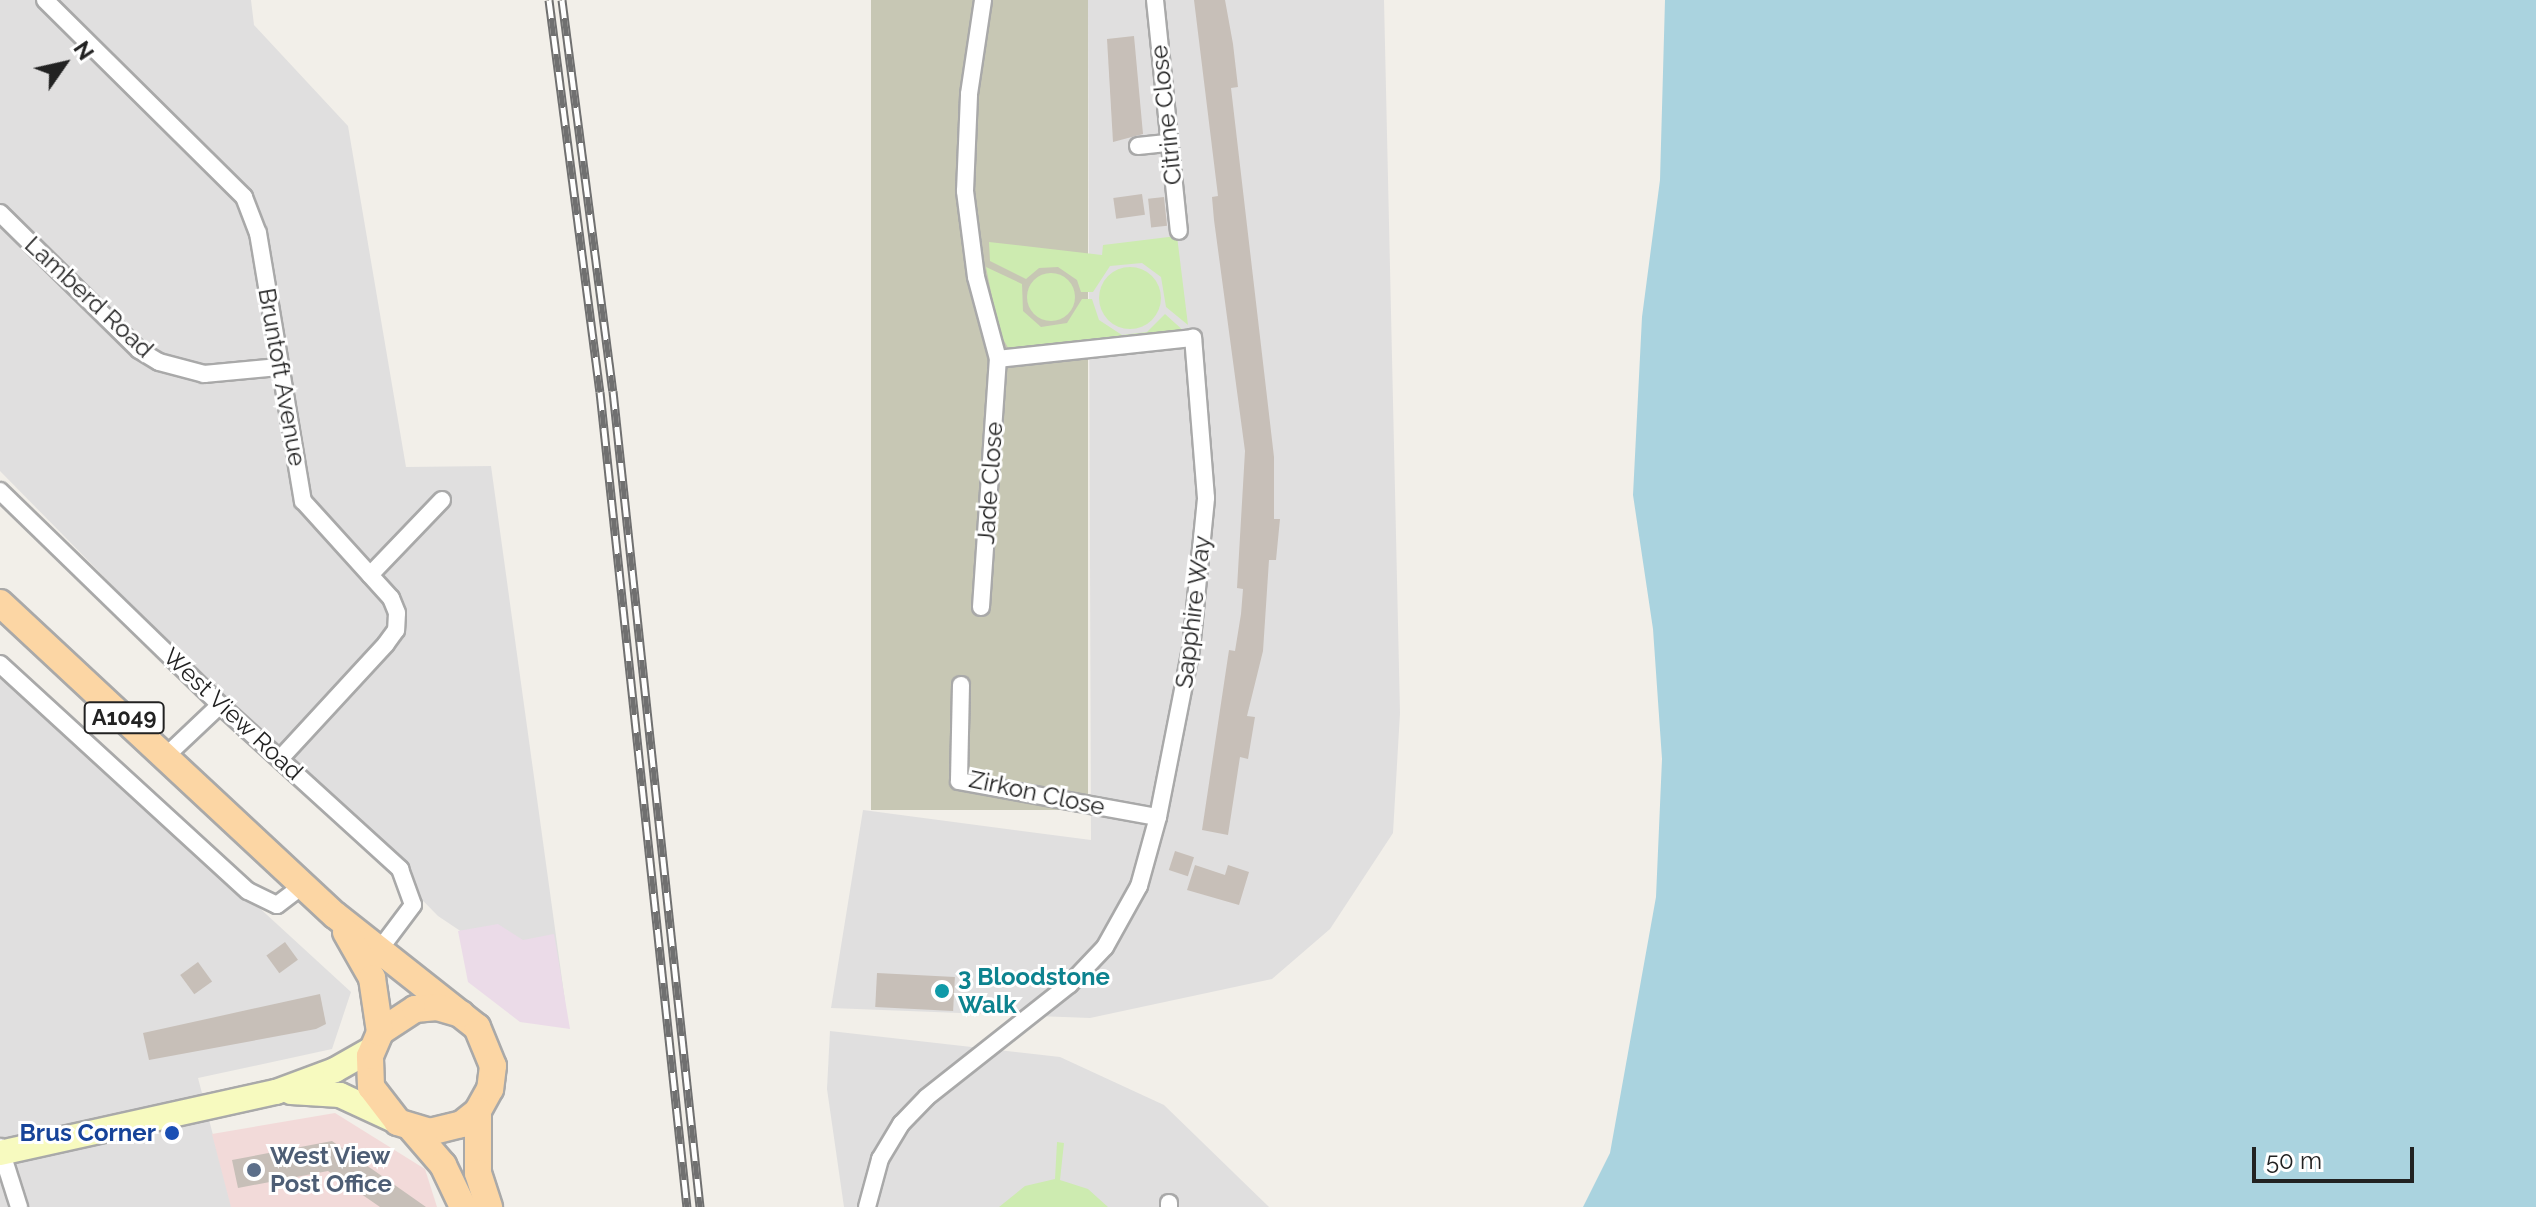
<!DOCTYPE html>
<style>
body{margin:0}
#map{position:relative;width:2536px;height:1207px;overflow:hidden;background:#f2efe9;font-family:Raleway,sans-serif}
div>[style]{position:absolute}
.residential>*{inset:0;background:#e0dfdf}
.commercial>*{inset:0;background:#f2dad9}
.industrial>*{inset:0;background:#ebdbe8}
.construction>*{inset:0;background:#c7c7b4;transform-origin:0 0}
.grass>*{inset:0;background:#cdebb0}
.round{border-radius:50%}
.water>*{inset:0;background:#aad3df}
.building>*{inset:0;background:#c7bfb8;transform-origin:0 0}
.roads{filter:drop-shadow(2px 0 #a9a9a9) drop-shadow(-2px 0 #a9a9a9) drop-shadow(0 2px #a9a9a9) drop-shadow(0 -2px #a9a9a9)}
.street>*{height:16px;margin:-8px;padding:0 8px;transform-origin:8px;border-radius:8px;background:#fff}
.secondary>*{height:24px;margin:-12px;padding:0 12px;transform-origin:12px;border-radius:12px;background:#f7fabf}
.primary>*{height:26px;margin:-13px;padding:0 13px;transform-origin:13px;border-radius:13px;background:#fcd6a4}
.rail>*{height:9px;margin-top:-4.5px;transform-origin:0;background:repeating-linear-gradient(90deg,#fff 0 18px,#707070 0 36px);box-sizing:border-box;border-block:2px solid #707070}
.dots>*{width:22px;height:22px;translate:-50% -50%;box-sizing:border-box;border:4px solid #fff;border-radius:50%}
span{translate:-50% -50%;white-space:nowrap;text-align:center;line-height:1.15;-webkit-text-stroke:6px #fff;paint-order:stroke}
.shield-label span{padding:2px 6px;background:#fff;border:2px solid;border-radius:6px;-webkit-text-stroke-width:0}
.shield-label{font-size:22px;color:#222;font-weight:700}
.street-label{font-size:24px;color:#222}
.culture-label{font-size:24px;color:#0d838f;font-weight:700}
.left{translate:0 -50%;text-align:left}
.transit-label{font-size:24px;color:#164399;font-weight:700}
.right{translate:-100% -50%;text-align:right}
.service-label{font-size:24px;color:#4e5e75;font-weight:700}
.north{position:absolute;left:24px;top:24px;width:80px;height:80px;-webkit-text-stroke:6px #fff;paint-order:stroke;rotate:56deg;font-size:22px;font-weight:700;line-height:32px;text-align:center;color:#222}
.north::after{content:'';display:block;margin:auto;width:28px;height:36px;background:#222;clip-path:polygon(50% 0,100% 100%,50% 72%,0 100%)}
.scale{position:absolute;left:2252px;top:1147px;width:162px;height:36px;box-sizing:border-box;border:4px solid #222;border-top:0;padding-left:10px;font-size:24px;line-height:28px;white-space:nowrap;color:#222;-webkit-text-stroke:6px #fff;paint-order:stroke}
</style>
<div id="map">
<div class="residential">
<div style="clip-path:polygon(0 0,251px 0,254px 25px,348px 126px,406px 467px,491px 466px,565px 1001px,438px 916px,0 471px)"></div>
<div style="clip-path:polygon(1088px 0,1384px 0,1400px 713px,1393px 833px,1330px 929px,1272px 979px,1090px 1018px,831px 1008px,863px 810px,1091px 840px)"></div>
<div style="clip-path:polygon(0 670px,351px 992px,332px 1049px,198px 1078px,232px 1207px,0 1207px)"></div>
<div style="clip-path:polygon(830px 1031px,1060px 1057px,1164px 1105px,1269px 1207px,844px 1207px,827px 1089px)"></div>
</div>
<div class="commercial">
<div style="clip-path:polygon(335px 1113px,425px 1169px,437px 1207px,231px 1207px,212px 1134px)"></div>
</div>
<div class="industrial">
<div style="clip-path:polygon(498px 924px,523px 940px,554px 934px,570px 1029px,520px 1022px,468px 982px,458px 931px)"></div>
</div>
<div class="construction">
<div style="left:871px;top:0;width:217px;height:810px"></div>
</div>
<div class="grass">
<div style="clip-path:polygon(1177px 236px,1188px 325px,1166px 307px,1161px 277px,1142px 263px,1110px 266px,1093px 292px,1081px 292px,1077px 280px,1058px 267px,1039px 268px,1026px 279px,990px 261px,989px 242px,1102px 255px,1103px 245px)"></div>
<div style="clip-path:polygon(986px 267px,1022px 284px,1023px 311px,1041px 327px,1067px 323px,1082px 299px,1092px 299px,1099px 320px,1122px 335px,1147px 332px,1165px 314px,1186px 333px,1010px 351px,999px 332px)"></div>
<div class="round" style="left:1099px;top:267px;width:62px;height:62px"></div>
<div class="round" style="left:1027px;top:273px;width:48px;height:48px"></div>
<div style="clip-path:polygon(1057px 1142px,1064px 1143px,1060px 1180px,1088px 1189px,1108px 1207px,999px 1207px,1025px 1186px,1055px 1179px)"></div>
</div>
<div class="water">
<div style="clip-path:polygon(1665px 0,2536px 0,2536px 1207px,1583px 1207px,1610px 1153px,1656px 897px,1662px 759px,1653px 629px,1633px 495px,1642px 317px,1660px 180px)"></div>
</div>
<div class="building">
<div style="clip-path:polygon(1194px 0,1225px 0,1233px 44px,1238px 87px,1231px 88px,1274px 457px,1274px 519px,1280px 519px,1276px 560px,1269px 560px,1263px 651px,1247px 716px,1255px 717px,1248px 759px,1240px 757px,1228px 835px,1202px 830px,1229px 650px,1235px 651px,1241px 614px,1243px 589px,1237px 588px,1245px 451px,1214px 220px,1212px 197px,1218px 196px)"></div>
<div style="clip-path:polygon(1134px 36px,1143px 134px,1113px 142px,1107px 39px)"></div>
<div style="left:1142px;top:194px;width:21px;height:29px;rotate:82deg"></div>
<div style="left:1164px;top:197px;width:29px;height:16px;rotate:84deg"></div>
<div style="left:1175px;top:851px;width:20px;height:20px;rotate:18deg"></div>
<div style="clip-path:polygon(1195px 865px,1225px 875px,1228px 865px,1249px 872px,1239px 905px,1187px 890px)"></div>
<div style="left:285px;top:942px;width:22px;height:23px;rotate:54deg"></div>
<div style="left:198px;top:962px;width:24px;height:22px;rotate:54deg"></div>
<div style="left:877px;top:973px;width:78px;height:34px;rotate:3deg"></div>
<div style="clip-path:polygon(320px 994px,326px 1024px,316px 1029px,149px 1060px,143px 1033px)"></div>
<div style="clip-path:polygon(332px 1141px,426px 1207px,380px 1207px,328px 1171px,238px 1188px,232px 1160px)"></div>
</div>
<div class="roads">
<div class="street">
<div style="left:45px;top:0;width:280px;rotate:44.7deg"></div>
<div style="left:244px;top:197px;width:39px;rotate:69deg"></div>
<div style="left:258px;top:233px;width:272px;rotate:80.5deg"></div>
<div style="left:303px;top:501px;width:131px;rotate:47.8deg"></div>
<div style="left:391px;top:598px;width:16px;rotate:68deg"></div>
<div style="left:397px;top:613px;width:17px;rotate:93deg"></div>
<div style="left:396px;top:630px;width:17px;rotate:126deg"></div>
<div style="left:386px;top:644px;width:156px;rotate:132.7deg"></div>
<div style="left:1155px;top:0;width:232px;rotate:84.1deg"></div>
<div style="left:1138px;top:146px;width:31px;rotate:-6deg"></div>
<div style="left:0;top:213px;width:195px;rotate:44.6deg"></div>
<div style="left:139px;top:350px;width:23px;rotate:31deg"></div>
<div style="left:159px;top:362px;width:47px;rotate:14.9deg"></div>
<div style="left:204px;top:374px;width:75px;rotate:-5.3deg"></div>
<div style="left:0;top:491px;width:307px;rotate:44.2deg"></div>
<div style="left:220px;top:705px;width:244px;rotate:42.3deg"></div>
<div style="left:400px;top:869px;width:38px;rotate:70deg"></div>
<div style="left:413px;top:905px;width:65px;rotate:126.9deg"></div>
<div style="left:370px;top:575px;width:104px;rotate:-46.2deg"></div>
<div style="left:981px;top:607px;width:249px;rotate:-86.1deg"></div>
<div style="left:998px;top:359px;width:85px;rotate:-105deg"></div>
<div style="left:976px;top:277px;width:87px;rotate:-97.3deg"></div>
<div style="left:965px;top:191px;width:97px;rotate:-87.6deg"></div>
<div style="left:969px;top:94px;width:95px;rotate:-81.5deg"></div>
<div style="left:0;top:664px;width:336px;rotate:42.5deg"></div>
<div style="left:248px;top:891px;width:32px;rotate:26deg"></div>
<div style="left:277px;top:905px;width:35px;rotate:-37deg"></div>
<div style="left:961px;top:685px;width:96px;rotate:91.2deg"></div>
<div style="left:959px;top:781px;width:202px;rotate:10.3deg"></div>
<div style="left:166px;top:756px;width:74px;rotate:-43.4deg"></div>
<div style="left:0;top:1147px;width:63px;rotate:72.4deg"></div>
<div style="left:867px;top:1207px;width:50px;rotate:-74.8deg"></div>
<div style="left:880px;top:1159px;width:41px;rotate:-59deg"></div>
<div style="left:901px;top:1124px;width:37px;rotate:-46deg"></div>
<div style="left:927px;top:1097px;width:181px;rotate:-38.3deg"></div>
<div style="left:1069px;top:985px;width:52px;rotate:-46.5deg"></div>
<div style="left:1105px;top:947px;width:70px;rotate:-60.9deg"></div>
<div style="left:1139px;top:886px;width:72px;rotate:-74.6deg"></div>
<div style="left:1158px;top:817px;width:171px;rotate:-78.9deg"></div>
<div style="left:1191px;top:649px;width:152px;rotate:-84.3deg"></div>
<div style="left:1206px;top:498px;width:161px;rotate:-94.6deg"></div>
<div style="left:1193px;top:338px;width:196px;rotate:173.9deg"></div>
<div style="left:1169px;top:1207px;width:4px;rotate:-90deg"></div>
</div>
<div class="secondary">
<div style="left:291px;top:1092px;width:49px;rotate:3.5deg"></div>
<div style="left:340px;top:1095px;width:62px;rotate:24.9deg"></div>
<div style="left:0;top:1153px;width:283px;rotate:-12.5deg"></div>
<div style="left:276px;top:1092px;width:63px;rotate:-20.4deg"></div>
<div style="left:335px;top:1070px;width:43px;rotate:-29.6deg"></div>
</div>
<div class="primary">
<div style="left:0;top:603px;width:458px;rotate:43deg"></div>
<div style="left:335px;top:915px;width:181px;rotate:38.3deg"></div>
<div style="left:477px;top:1027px;width:42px;rotate:67.7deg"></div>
<div style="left:493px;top:1066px;width:23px;rotate:97deg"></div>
<div style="left:490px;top:1089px;width:25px;rotate:119deg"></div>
<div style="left:478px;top:1111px;width:21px;rotate:141deg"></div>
<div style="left:462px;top:1124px;width:33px;rotate:166deg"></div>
<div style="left:430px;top:1132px;width:34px;rotate:-163deg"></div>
<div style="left:398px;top:1122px;width:44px;rotate:-127.6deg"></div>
<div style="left:371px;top:1087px;width:31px;rotate:-92deg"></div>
<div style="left:370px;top:1056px;width:26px;rotate:-67deg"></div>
<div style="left:380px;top:1032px;width:42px;rotate:-33.3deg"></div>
<div style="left:415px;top:1009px;width:22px;rotate:-5deg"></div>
<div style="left:437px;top:1007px;width:25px;rotate:16deg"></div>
<div style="left:346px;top:932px;width:53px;rotate:60.5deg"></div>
<div style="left:372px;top:978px;width:55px;rotate:81.6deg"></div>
<div style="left:478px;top:1111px;width:62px;rotate:90deg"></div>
<div style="left:478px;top:1173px;width:36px;rotate:72deg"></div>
<div style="left:412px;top:1129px;width:48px;rotate:49.3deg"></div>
<div style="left:443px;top:1165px;width:47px;rotate:64.5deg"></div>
</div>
</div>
<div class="rail">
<div style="left:549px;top:0;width:395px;rotate:82.6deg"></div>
<div style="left:600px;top:392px;width:820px;rotate:83.91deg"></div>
<div style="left:562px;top:0;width:394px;rotate:82.6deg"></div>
<div style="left:613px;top:391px;width:821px;rotate:83.91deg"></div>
</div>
<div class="dots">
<div style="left:942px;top:991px;background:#0f9aa8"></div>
<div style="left:172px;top:1133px;background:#1a4fb4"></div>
<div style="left:254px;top:1170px;background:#5c6f8a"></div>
</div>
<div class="shield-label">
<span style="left:124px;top:718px">A1049</span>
</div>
<div class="street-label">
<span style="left:1166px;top:115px;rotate:-96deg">Citrine Close</span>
<span style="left:89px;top:297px;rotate:43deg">Lamberd Road</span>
<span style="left:282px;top:377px;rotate:80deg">Bruntoft Avenue</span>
<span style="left:990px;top:483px;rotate:-86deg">Jade Close</span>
<span style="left:1193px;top:612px;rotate:-83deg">Sapphire Way</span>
<span style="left:233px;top:714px;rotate:43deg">West View Road</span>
<span style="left:1037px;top:793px;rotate:12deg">Zirkon Close</span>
</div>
<div class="culture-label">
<span class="left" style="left:958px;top:991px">3 Bloodstone<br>Walk</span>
</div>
<div class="transit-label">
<span class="right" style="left:156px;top:1133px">Brus Corner</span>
</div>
<div class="service-label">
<span class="left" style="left:270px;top:1170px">West View<br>Post Office</span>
</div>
<div class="north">N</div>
<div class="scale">50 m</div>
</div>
